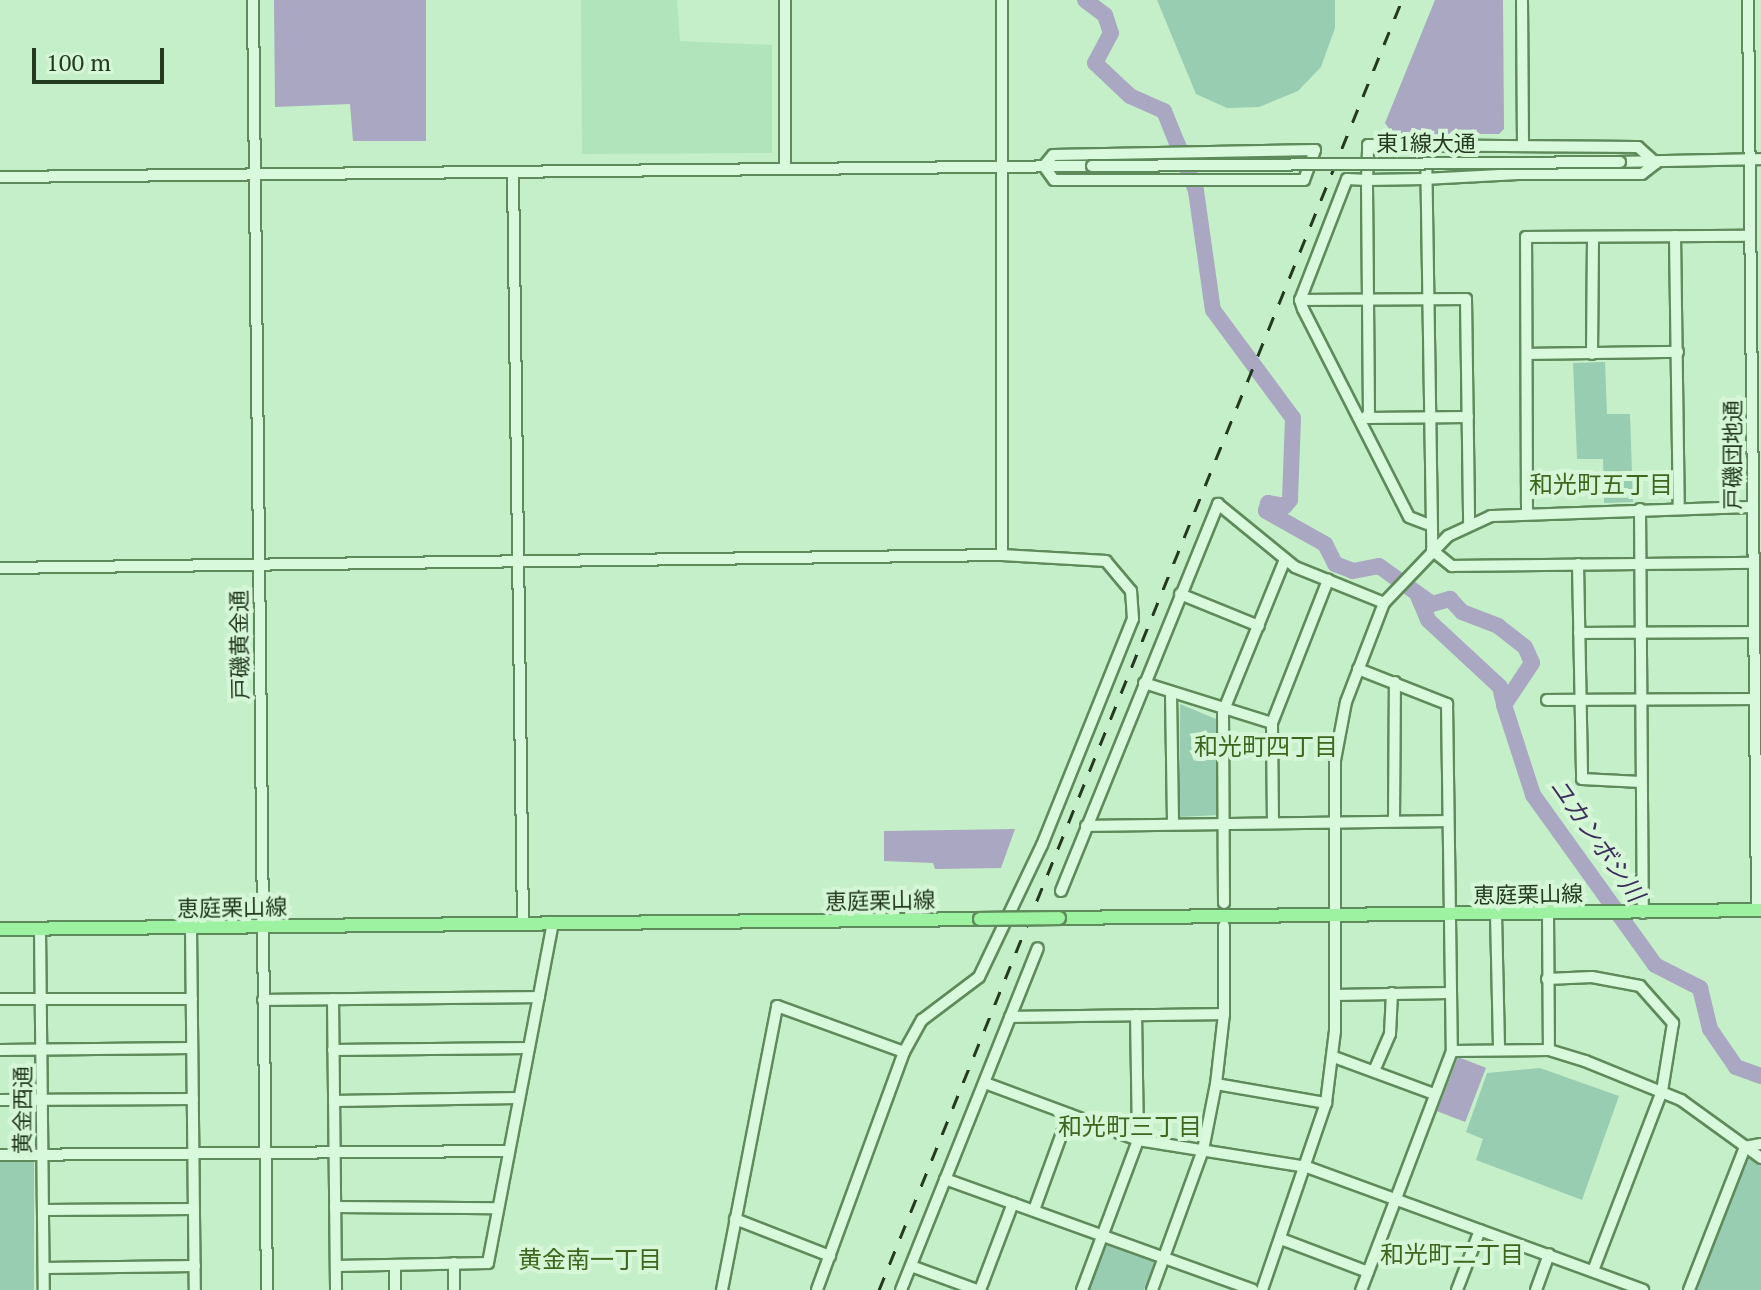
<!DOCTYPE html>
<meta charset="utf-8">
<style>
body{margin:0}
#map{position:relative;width:1761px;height:1290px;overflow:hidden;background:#c5efc8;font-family:"PT Serif","Noto Sans JP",serif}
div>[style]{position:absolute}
.farmland>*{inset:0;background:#b2e4bc}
.green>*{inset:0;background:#98cdb2;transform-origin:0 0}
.water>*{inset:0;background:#a9a7c2;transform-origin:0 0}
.river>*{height:16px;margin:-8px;padding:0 8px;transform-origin:8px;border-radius:8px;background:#a9a7c2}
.roads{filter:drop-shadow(2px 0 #5f8a5b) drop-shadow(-2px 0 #5f8a5b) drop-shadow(0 2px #5f8a5b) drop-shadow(0 -2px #5f8a5b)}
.minor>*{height:10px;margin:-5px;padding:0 5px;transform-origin:5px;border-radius:5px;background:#d8f9db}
.major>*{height:12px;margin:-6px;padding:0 6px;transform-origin:6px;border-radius:6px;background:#9df2a2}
.rail>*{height:3px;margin-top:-1.5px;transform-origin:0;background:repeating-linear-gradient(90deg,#233a1f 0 14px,transparent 0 28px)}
.bridges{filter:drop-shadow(2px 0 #5f8a5b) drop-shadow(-2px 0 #5f8a5b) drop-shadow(0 2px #5f8a5b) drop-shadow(0 -2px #5f8a5b)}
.minor-bridge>*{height:10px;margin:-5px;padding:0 5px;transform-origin:5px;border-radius:5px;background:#d8f9db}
.major-bridge>*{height:12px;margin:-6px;padding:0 6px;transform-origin:6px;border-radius:6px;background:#9df2a2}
span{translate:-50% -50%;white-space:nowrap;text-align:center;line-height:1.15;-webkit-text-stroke:8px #d5f6d7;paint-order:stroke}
.street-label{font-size:22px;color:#233a1f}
.neighbourhood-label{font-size:24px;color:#3d671e}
.water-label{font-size:24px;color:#3b2e5a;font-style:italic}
.scale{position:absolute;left:32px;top:48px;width:132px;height:36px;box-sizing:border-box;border:4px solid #233a1f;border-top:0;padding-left:10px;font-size:24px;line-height:28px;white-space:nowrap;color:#233a1f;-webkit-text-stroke:6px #d5f6d7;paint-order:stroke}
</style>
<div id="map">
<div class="farmland">
<div style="clip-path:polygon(581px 0,677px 0,680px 41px,772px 45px,772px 153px,582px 154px)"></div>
</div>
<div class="green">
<div style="clip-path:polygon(1157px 0,1335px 0,1335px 28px,1321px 67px,1298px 91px,1259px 107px,1227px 108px,1196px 94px)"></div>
<div style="clip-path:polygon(1605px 362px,1607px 414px,1630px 414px,1633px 502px,1604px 503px,1603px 459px,1577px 459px,1573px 363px)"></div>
<div style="clip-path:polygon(1180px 704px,1216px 719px,1218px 815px,1179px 817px)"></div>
<div style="clip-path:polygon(1540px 1068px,1619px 1096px,1582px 1200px,1476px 1160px,1483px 1139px,1466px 1132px,1487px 1073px)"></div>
<div style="clip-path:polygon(1747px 1154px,1761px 1162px,1761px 1290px,1695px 1290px)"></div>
<div style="left:0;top:1162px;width:34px;height:128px"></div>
<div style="clip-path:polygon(1104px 1244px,1155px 1261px,1144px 1290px,1088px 1290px)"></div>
</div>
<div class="water">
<div style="clip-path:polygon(274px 0,426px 0,426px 141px,353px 141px,350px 104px,275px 107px)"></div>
<div style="clip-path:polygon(1435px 0,1503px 0,1504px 129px,1499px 134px,1393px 134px,1385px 123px)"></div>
<div style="clip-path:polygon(1015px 829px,1001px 868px,935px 869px,933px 863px,884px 861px,884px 831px)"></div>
<div style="left:1458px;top:1057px;width:30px;height:58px;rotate:21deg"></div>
</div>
<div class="river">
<div style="left:1085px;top:0;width:25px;rotate:37deg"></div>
<div style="left:1105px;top:15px;width:19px;rotate:72deg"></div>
<div style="left:1111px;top:33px;width:34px;rotate:118deg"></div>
<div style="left:1095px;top:63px;width:48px;rotate:43.3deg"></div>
<div style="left:1130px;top:96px;width:37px;rotate:24deg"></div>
<div style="left:1164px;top:111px;width:37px;rotate:68deg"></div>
<div style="left:1178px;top:145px;width:49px;rotate:68.6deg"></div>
<div style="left:1196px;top:191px;width:120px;rotate:81.9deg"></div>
<div style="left:1213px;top:310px;width:134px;rotate:53.5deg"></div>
<div style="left:1293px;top:418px;width:82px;rotate:92.1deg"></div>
<div style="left:1290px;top:500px;width:8px;rotate:130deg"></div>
<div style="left:1285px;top:506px;width:17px;rotate:-170deg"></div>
<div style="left:1268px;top:503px;width:8px;rotate:104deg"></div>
<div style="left:1266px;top:511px;width:68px;rotate:29.2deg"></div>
<div style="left:1325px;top:544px;width:22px;rotate:63deg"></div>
<div style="left:1335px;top:564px;width:19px;rotate:21deg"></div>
<div style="left:1353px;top:571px;width:26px;rotate:-11deg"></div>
<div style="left:1379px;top:566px;width:65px;rotate:35.6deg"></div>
<div style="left:1432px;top:604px;width:19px;rotate:-16deg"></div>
<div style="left:1450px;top:599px;width:18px;rotate:47deg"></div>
<div style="left:1462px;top:612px;width:39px;rotate:21deg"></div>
<div style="left:1498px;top:626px;width:34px;rotate:38deg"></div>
<div style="left:1525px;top:647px;width:17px;rotate:66deg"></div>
<div style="left:1532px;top:663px;width:50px;rotate:123.7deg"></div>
<div style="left:1504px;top:705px;width:95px;rotate:72.1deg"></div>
<div style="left:1533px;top:795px;width:209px;rotate:54.3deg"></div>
<div style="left:1655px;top:965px;width:51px;rotate:27.1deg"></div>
<div style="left:1700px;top:988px;width:42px;rotate:76.3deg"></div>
<div style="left:1710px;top:1029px;width:46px;rotate:55.6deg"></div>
<div style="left:1736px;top:1067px;width:27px;rotate:20deg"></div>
<div style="left:1418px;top:596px;width:26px;rotate:67deg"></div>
<div style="left:1428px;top:620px;width:98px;rotate:42.9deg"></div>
<div style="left:1500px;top:687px;width:18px;rotate:77deg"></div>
</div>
<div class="roads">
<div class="minor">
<div style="left:253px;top:0;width:1290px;rotate:89.38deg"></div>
<div style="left:785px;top:0;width:169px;rotate:90deg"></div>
<div style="left:1522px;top:0;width:146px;rotate:89.6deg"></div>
<div style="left:1748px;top:0;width:910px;rotate:89.43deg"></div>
<div style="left:1426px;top:146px;width:404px;rotate:89.1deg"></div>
<div style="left:1432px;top:550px;width:26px;rotate:39deg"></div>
<div style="left:1452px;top:566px;width:302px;rotate:-0.6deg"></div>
<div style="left:1315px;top:150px;width:32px;rotate:110deg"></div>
<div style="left:1304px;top:180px;width:250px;rotate:180deg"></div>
<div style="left:1054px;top:180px;width:17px;rotate:-126deg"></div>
<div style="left:1044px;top:166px;width:14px;rotate:-51deg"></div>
<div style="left:1053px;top:155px;width:262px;rotate:-1.1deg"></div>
<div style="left:1620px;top:162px;width:141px;rotate:-1.2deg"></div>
<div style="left:513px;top:172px;width:750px;rotate:89.24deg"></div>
<div style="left:0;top:177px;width:1092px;rotate:-0.58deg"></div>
<div style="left:1675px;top:236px;width:273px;rotate:89.2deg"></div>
<div style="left:1300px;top:300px;width:166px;rotate:-0.3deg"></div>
<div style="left:1466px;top:299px;width:225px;rotate:89.2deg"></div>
<div style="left:1527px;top:354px;width:151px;rotate:-0.8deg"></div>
<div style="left:1592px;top:354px;width:117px;rotate:-89.5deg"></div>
<div style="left:1367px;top:418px;width:101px;rotate:-0.6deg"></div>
<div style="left:1361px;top:421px;width:11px;rotate:-41deg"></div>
<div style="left:1369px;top:414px;width:234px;rotate:-90.5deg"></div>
<div style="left:1367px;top:180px;width:35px;rotate:-88deg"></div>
<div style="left:1368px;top:145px;width:270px;rotate:0.4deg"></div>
<div style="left:1638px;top:147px;width:24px;rotate:42deg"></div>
<div style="left:1656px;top:163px;width:18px;rotate:142deg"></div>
<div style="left:1642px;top:174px;width:124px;rotate:180deg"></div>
<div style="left:1518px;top:174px;width:94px;rotate:177deg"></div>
<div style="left:1424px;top:179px;width:57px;rotate:179deg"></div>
<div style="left:1367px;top:180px;width:20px;rotate:-177deg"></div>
<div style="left:1347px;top:179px;width:130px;rotate:111.2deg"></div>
<div style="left:1300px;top:300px;width:9px;rotate:72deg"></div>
<div style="left:1303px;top:309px;width:233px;rotate:63deg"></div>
<div style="left:1409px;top:517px;width:19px;rotate:21deg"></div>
<div style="left:1640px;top:509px;width:404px;rotate:89.6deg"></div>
<div style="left:1527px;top:510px;width:273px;rotate:-90.2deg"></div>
<div style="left:1526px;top:237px;width:224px;rotate:-0.3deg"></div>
<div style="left:1578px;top:564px;width:215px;rotate:88.9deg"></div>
<div style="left:1582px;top:779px;width:59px;rotate:2.9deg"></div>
<div style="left:0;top:568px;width:1002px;rotate:-0.74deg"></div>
<div style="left:1002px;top:555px;width:555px;rotate:-90deg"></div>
<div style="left:1180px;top:594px;width:85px;rotate:22.1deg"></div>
<div style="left:1579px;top:633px;width:175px;rotate:-0.3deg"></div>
<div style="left:1358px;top:669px;width:96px;rotate:21.5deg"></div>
<div style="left:1447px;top:704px;width:347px;rotate:89.2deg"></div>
<div style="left:1452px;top:1051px;width:256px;rotate:110.8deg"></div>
<div style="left:1144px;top:683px;width:134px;rotate:17.4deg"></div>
<div style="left:1171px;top:694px;width:130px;rotate:89.1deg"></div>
<div style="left:1547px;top:700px;width:208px;rotate:-0.3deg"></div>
<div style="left:1394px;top:819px;width:137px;rotate:-89.6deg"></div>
<div style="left:1273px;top:822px;width:99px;rotate:-90.6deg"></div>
<div style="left:1272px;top:723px;width:154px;rotate:-68.6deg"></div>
<div style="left:1086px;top:826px;width:361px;rotate:-0.8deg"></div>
<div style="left:1061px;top:891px;width:418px;rotate:-67.9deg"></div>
<div style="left:1218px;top:504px;width:99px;rotate:39.3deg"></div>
<div style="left:1295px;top:567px;width:96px;rotate:22deg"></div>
<div style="left:1224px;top:903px;width:191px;rotate:-90.3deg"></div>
<div style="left:1223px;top:712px;width:165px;rotate:-67.9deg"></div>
<div style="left:1548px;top:913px;width:137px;rotate:89.6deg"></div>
<div style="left:1496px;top:914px;width:136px;rotate:88.7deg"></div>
<div style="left:191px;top:928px;width:362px;rotate:89.4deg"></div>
<div style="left:40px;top:929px;width:361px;rotate:89.4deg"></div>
<div style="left:1547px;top:979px;width:45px;rotate:-2.5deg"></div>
<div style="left:1592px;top:977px;width:49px;rotate:10.6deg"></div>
<div style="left:1640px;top:986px;width:50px;rotate:48.3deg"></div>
<div style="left:1673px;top:1023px;width:69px;rotate:99.2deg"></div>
<div style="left:1662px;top:1091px;width:193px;rotate:111deg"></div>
<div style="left:1335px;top:995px;width:114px;rotate:-1deg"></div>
<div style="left:0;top:999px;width:192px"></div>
<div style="left:333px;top:999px;width:291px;rotate:89.4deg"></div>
<div style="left:263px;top:1000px;width:276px;rotate:-0.6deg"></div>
<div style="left:1010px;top:1017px;width:214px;rotate:-0.8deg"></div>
<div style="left:0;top:1050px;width:192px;rotate:-0.6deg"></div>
<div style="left:333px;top:1050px;width:196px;rotate:-0.6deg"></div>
<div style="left:1452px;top:1051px;width:97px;rotate:-0.6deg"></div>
<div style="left:1549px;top:1050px;width:38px;rotate:17deg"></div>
<div style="left:1585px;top:1061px;width:104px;rotate:22.1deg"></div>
<div style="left:1681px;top:1100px;width:99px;rotate:35.9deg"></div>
<div style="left:904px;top:1052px;width:37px;rotate:-61deg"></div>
<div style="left:922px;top:1020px;width:71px;rotate:-37deg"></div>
<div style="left:979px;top:977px;width:146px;rotate:-64.5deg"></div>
<div style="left:1042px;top:845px;width:244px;rotate:-68.1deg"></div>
<div style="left:1133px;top:619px;width:28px;rotate:-94deg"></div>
<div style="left:1131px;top:591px;width:39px;rotate:-130deg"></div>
<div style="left:1106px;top:561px;width:104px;rotate:-176.7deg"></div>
<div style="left:1334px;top:1057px;width:107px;rotate:20.3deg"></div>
<div style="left:1374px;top:1071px;width:40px;rotate:-66.6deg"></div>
<div style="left:1390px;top:1034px;width:41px;rotate:-87.2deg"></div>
<div style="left:985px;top:1083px;width:163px;rotate:20.4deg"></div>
<div style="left:1138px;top:1140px;width:171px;rotate:9.1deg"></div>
<div style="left:1307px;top:1167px;width:358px;rotate:20.1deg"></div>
<div style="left:1216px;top:1084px;width:112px;rotate:9.8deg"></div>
<div style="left:0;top:1100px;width:193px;rotate:-0.3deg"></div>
<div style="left:334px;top:1101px;width:184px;rotate:-0.9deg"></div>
<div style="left:0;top:1155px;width:509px;rotate:-0.45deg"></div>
<div style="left:945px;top:1179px;width:327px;rotate:19.8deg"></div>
<div style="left:335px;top:1207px;width:163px;rotate:0.4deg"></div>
<div style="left:43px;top:1210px;width:151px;rotate:-0.4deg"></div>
<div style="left:1034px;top:1210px;width:102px;rotate:-70deg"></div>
<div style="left:735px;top:1219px;width:102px;rotate:21.3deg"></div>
<div style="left:1281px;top:1239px;width:93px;rotate:20.8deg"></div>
<div style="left:395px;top:1265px;width:25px;rotate:90deg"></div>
<div style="left:336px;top:1266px;width:152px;rotate:-1.1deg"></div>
<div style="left:488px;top:1263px;width:347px;rotate:-79.2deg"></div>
<div style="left:911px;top:1266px;width:70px;rotate:20deg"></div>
<div style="left:44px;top:1268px;width:151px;rotate:-0.8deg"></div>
<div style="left:454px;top:1290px;width:27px;rotate:-90deg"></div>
<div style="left:722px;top:1290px;width:289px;rotate:-79deg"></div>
<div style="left:777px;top:1006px;width:135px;rotate:19.9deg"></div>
<div style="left:904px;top:1052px;width:253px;rotate:110.1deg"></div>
<div style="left:901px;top:1290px;width:368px;rotate:-68.2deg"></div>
<div style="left:980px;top:1290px;width:93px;rotate:-69.2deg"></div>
<div style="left:1082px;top:1290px;width:160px;rotate:-69.5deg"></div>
<div style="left:1138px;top:1140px;width:125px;rotate:-90.9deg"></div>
<div style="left:1152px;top:1290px;width:149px;rotate:-70deg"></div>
<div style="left:1203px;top:1150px;width:67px;rotate:-78.9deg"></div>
<div style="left:1216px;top:1084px;width:70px;rotate:-83.5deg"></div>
<div style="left:1224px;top:1014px;width:88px;rotate:-90deg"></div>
<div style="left:1262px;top:1290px;width:198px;rotate:-71.1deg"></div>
<div style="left:1326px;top:1103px;width:73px;rotate:-82.9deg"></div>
<div style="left:1335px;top:1031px;width:271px;rotate:-90deg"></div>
<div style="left:1335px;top:760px;width:59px;rotate:-79.3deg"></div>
<div style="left:1346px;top:702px;width:106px;rotate:-69deg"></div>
<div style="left:1384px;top:603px;width:93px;rotate:-46.3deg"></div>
<div style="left:1448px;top:536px;width:47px;rotate:-24.9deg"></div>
<div style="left:1491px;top:516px;width:261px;rotate:-2deg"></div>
<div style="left:1457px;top:1290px;width:64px;rotate:-69deg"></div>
<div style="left:1536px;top:1290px;width:38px;rotate:-70deg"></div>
<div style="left:1689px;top:1290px;width:154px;rotate:-68.6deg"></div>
<div style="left:1745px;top:1147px;width:16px;rotate:-11deg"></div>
</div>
<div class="major">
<div style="left:1059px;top:918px;width:702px;rotate:-0.65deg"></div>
<div style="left:0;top:929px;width:980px;rotate:-0.58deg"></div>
</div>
</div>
<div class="rail">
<div style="left:879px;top:1290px;width:1392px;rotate:-67.93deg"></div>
</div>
<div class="bridges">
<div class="minor-bridge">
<div style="left:1092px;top:166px;width:528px;rotate:-0.43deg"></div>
</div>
<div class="major-bridge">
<div style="left:980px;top:919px;width:79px;rotate:-0.7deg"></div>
</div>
</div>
<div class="street-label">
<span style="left:1426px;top:143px">東1線大通</span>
<span style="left:1732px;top:455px;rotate:-90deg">戸磯団地通</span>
<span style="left:239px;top:645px;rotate:-91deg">戸磯黄金通</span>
<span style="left:1528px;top:894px;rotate:-1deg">恵庭栗山線</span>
<span style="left:880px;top:900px;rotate:-1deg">恵庭栗山線</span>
<span style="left:232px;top:907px;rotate:-1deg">恵庭栗山線</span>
<span style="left:22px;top:1110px;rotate:-90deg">黄金西通</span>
</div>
<div class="neighbourhood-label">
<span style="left:1601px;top:485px">和光町五丁目</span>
<span style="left:1266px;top:747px">和光町四丁目</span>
<span style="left:1130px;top:1127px">和光町三丁目</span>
<span style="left:1452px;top:1255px">和光町二丁目</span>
<span style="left:590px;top:1260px">黄金南一丁目</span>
</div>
<div class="water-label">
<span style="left:1597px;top:840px;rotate:55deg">ユカンボシ川</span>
</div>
<div class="scale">100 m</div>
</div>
